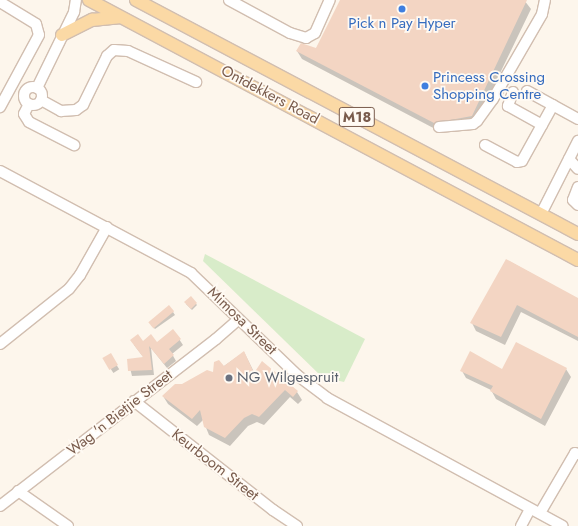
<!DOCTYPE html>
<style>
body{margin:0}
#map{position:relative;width:578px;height:526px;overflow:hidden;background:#fdf6ec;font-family:Jost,sans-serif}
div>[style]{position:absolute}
.green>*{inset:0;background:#d8ecc9}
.shadow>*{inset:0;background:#0003;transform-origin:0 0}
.building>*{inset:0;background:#f3d5c3;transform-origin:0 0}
.roads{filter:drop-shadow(1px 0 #d1beb0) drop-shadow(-1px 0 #d1beb0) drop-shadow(0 1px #d1beb0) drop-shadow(0 -1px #d1beb0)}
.minor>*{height:10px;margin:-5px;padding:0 5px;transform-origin:5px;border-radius:5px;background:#fff}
.minor>.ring{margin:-5px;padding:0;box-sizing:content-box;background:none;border:10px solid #fff;border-radius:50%}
.major>*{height:12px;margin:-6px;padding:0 6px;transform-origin:6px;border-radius:6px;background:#fbd9a5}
.dots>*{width:11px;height:11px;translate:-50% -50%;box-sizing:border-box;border:2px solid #fffaf3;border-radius:50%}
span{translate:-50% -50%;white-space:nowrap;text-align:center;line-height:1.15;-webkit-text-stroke:3.5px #fffaf3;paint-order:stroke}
.shield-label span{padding:1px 3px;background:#fffaf3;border:1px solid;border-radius:3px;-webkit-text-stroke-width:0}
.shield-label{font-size:14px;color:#7a5c4d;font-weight:700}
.shop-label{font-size:15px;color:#366cbe}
.left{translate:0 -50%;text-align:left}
.street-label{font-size:15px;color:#7a5c4d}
.worship-label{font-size:15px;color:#5b616d}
</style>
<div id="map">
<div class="green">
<div style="clip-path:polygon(205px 254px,365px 339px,344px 382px,322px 377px,203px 261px)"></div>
</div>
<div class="shadow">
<div style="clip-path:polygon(342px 0,524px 0,531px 9px,475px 125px,439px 131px,302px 59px,297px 51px,316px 49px)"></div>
<div style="clip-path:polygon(507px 260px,578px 299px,578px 341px,521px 312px,505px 345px,476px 331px,472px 323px)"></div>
<div style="clip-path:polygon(191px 298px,197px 305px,192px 310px,186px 304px)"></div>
<div style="clip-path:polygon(169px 306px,175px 315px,155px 329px,151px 325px)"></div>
<div style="clip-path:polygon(173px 330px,183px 345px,172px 354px,176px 361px,167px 368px,151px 348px,154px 375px,132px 376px,128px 360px,144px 358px,134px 345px,157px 343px)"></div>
<div style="clip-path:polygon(244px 352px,255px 374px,297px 392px,302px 400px,298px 404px,290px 397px,264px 425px,257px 422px,248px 426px,230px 446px,209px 435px,203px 420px,197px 426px,168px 404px,163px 396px,214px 373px)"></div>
<div style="left:110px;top:355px;width:17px;height:7px;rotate:57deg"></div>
<div style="clip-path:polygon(566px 369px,571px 377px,545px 426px,496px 399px,491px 390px,466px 378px,462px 371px)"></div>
</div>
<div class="building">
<div style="clip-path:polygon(340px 0,527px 0,472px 116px,434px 123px,296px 51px,301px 43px,316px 48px)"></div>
<div style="clip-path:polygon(506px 259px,578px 298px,578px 337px,517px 305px,501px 337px,470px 323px)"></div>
<div style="clip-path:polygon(191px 296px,197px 303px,191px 309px,184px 302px)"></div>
<div style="left:169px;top:305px;width:8px;height:27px;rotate:50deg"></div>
<div style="clip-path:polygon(173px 329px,181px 339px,169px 349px,174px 355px,164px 364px,149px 346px,152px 370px,128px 371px,127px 359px,143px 357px,130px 340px,138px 334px,143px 341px,151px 334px,157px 342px)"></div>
<div style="clip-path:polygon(516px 342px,567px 368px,541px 419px,490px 391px,493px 386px,460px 371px,470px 351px,502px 369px)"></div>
<div style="clip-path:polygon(244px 351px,254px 373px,262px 361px,298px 391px,293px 397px,285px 390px,259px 417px,252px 414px,244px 418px,225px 438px,204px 427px,200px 410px,192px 419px,162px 396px,175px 384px,182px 384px,207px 370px,213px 372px,214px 362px,219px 360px,224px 366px)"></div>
<div style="left:111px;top:353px;width:14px;height:10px;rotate:60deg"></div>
</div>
<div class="roads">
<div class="minor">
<div style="left:229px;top:0;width:69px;rotate:28.4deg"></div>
<div style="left:290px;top:33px;width:17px;rotate:17deg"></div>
<div style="left:306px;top:38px;width:10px;rotate:-29deg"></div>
<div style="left:315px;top:33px;width:36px;rotate:-66deg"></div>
<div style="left:0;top:2px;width:42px;rotate:31.4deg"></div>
<div style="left:36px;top:24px;width:11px;rotate:75deg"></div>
<div style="left:39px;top:35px;width:82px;rotate:118.4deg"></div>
<div class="ring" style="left:24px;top:87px;width:8px;height:8px"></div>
<div style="left:37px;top:88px;width:85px;rotate:-64deg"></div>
<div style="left:74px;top:12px;width:12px;rotate:-81deg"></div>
<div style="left:527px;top:91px;width:58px;rotate:28.8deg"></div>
<div style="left:513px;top:92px;width:15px;rotate:110deg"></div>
<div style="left:508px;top:106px;width:39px;rotate:29deg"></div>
<div style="left:41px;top:100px;width:23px;rotate:29deg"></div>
<div style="left:61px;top:111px;width:15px;rotate:-4deg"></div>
<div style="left:76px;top:110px;width:9px;rotate:-36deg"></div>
<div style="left:83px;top:105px;width:55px;rotate:-63.9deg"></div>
<div style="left:107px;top:56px;width:9px;rotate:-41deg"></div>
<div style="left:114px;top:50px;width:14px;rotate:4deg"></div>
<div style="left:128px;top:51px;width:75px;rotate:24.5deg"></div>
<div style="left:29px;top:104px;width:11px;rotate:117deg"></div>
<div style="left:24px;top:114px;width:9px;rotate:58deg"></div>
<div style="left:29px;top:122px;width:51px;rotate:27.1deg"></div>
<div style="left:439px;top:127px;width:34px;rotate:-5deg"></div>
<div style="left:473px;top:124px;width:5px;rotate:-37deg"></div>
<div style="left:477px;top:121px;width:27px;rotate:-54deg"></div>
<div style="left:493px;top:99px;width:98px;rotate:-60deg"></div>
<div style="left:542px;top:14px;width:14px;rotate:-78deg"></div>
<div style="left:485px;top:145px;width:36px;rotate:28deg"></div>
<div style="left:517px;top:162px;width:5px;rotate:-11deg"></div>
<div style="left:522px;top:161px;width:64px;rotate:-61deg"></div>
<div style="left:569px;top:159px;width:13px;rotate:48deg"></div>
<div style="left:0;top:171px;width:217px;rotate:28.1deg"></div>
<div style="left:191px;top:273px;width:147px;rotate:43.9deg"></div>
<div style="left:297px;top:375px;width:38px;rotate:37deg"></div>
<div style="left:327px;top:398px;width:268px;rotate:28.5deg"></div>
<div style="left:578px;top:187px;width:14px;rotate:111deg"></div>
<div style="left:573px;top:200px;width:7px;rotate:45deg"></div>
<div style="left:541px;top:214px;width:82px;rotate:-63.1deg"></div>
<div style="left:0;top:344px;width:88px;rotate:-38.6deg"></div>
<div style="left:69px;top:289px;width:18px;rotate:-52deg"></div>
<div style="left:80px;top:275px;width:55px;rotate:-60.6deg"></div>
<div style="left:134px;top:401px;width:177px;rotate:38.1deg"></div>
<div style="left:273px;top:510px;width:29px;rotate:34deg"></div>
<div style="left:18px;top:491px;width:61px;rotate:35deg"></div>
<div style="left:0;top:506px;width:273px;rotate:-37.7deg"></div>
<div style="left:216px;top:339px;width:30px;rotate:-41deg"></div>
<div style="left:540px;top:513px;width:69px;rotate:-59.7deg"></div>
<div style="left:575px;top:453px;width:3px;rotate:18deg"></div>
<div style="left:521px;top:526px;width:19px;rotate:-62deg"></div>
</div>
<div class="major">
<div style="left:89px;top:0;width:554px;rotate:28deg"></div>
<div style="left:136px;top:0;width:500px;rotate:27.9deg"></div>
<div style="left:62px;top:35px;width:34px;rotate:-27deg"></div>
<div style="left:92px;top:20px;width:27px;rotate:-6deg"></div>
</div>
</div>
<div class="dots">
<div style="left:402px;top:9px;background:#3f7fe0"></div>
<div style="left:425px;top:86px;background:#3f7fe0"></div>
<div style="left:229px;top:378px;background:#6b7280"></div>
</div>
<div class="shield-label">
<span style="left:357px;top:117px">M18</span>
</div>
<div class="shop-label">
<span style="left:402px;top:24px">Pick n Pay Hyper</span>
<span class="left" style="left:433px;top:86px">Princess Crossing<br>Shopping Centre</span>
</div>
<div class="street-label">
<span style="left:270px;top:95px;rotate:28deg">Ontdekkers Road</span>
<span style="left:242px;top:321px;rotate:44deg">Mimosa Street</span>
<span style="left:120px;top:413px;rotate:-38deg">Wag 'n Bietjie Street</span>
<span style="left:215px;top:465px;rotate:38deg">Keurboom Street</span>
</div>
<div class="worship-label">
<span class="left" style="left:237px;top:378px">NG Wilgespruit</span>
</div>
</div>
